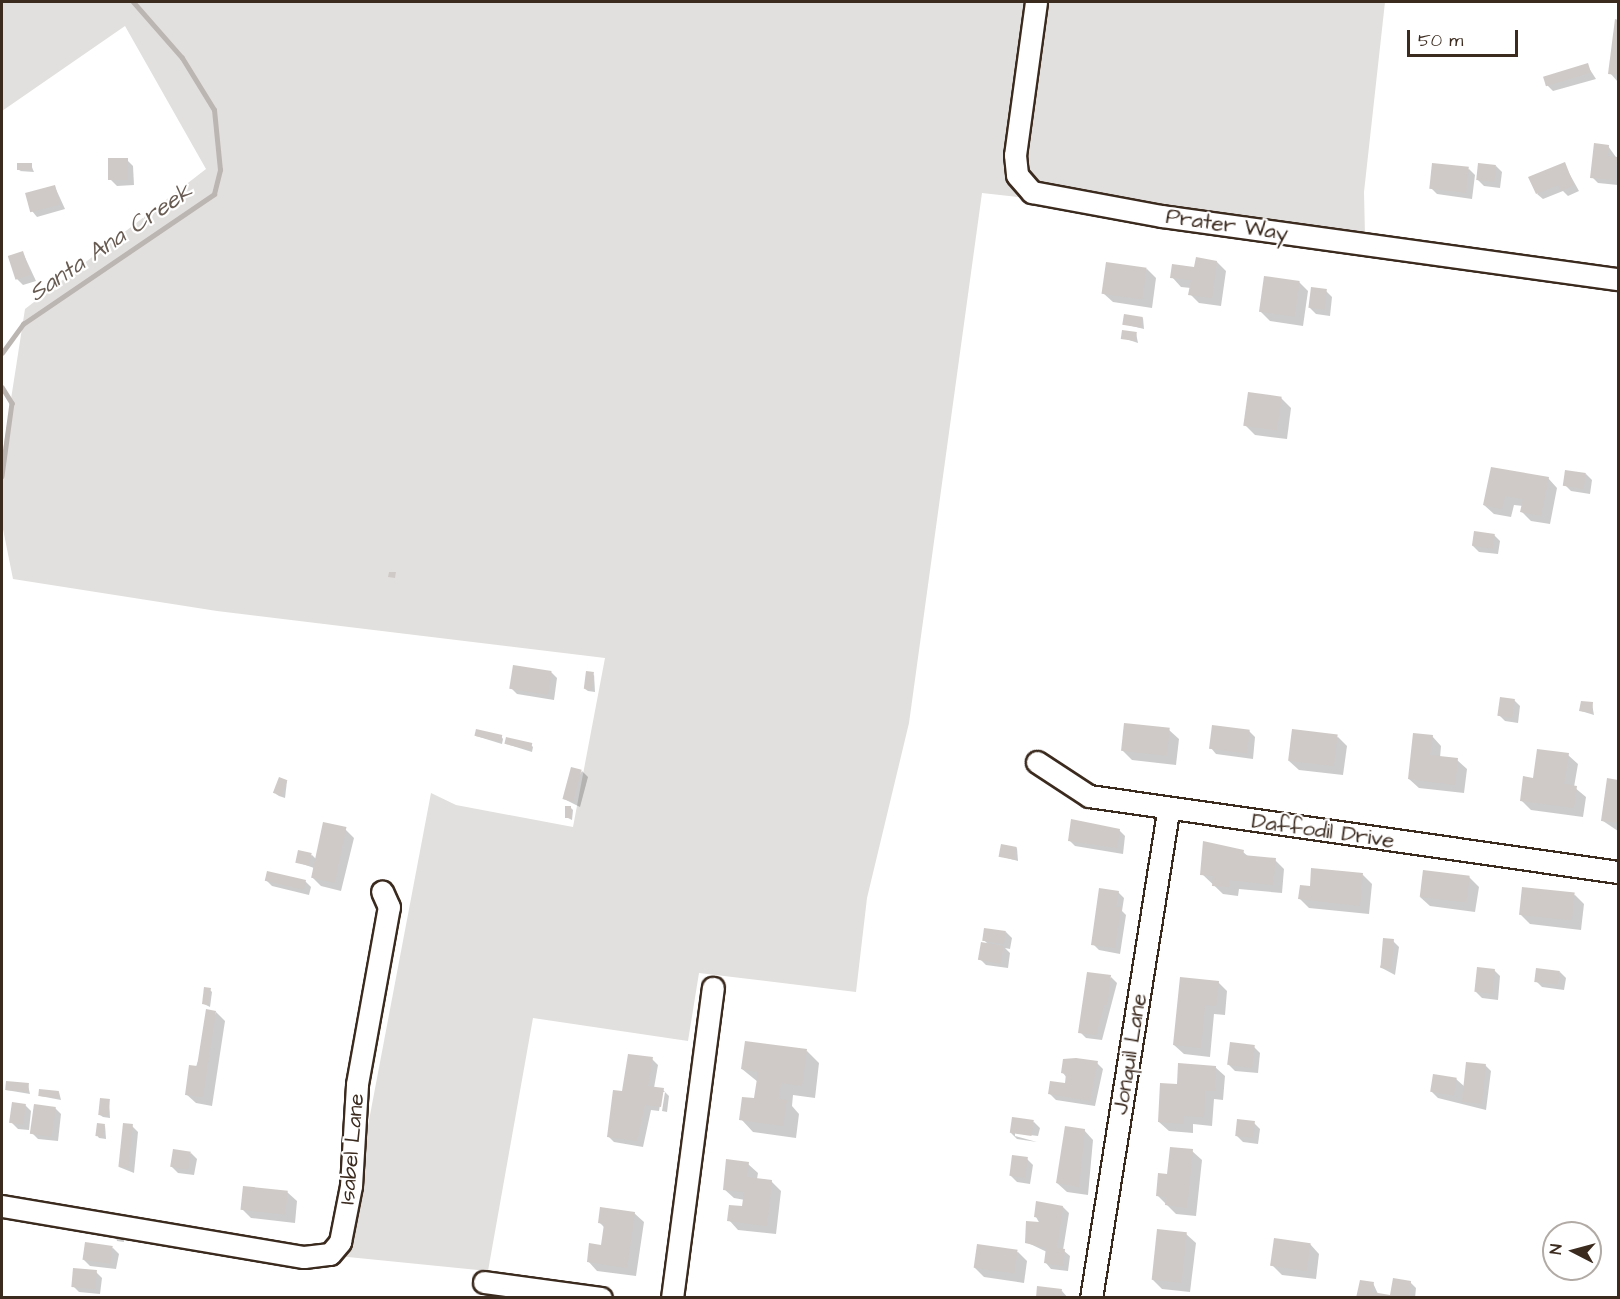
<!DOCTYPE html>
<style>
body{margin:0}
#map{position:relative;width:1620px;height:1299px;overflow:hidden;background:#fff;font-family:"Architects Daughter",sans-serif}
div>[style]{position:absolute}
.green>*{inset:0;background:#e2e0de}
.shadow>*{inset:0;background:#0003}
.stream>*{height:4.5px;margin:-2.25px;padding:0 2.25px;transform-origin:2.25px;border-radius:2.25px;background:#bcb6b3}
.building>*{inset:0;background:#cfcac7;transform-origin:0 0}
.roads{filter:drop-shadow(2px 0 #3b2a1e) drop-shadow(-2px 0 #3b2a1e) drop-shadow(0 2px #3b2a1e) drop-shadow(0 -2px #3b2a1e)}
.minor>*{height:21px;margin:-10.5px;padding:0 10.5px;transform-origin:10.5px;border-radius:10.5px;background:#fff}
span{translate:-50% -50%;white-space:nowrap;text-align:center;line-height:1.15;-webkit-text-stroke:4.5px #fff;paint-order:stroke}
.street-label{font-size:22px;color:#3b2a1e}
.water-label{font-size:24px;color:#685b52;font-style:italic}
.frame{position:absolute;inset:0;border:3px solid #3b2a1e;pointer-events:none}
.north{position:absolute;left:1542px;top:1221px;width:60px;height:60px;box-sizing:border-box;background:#fff;border:2px solid #b1aaa5;border-radius:50%;rotate:276deg;font-size:16px;font-weight:700;line-height:24px;text-align:center;color:#3b2a1e}
.north::after{content:'';display:block;margin:auto;width:21px;height:27px;background:#3b2a1e;clip-path:polygon(50% 0,100% 100%,50% 72%,0 100%)}
.scale{position:absolute;left:1407px;top:30px;width:111px;height:27px;box-sizing:border-box;border:3px solid #3b2a1e;border-top:0;padding-left:8px;font-size:18px;line-height:21px;white-space:nowrap;color:#3b2a1e;-webkit-text-stroke:4px #fff;paint-order:stroke}
</style>
<div id="map">
<div class="green">
<div style="clip-path:polygon(2px 2px,1385px 2px,1364px 192px,1365px 236px,982px 193px,909px 723px,867px 898px,856px 992px,699px 973px,688px 1041px,533px 1018px,488px 1271px,338px 1256px,352px 1210px,431px 793px,456px 805px,573px 827px,605px 658px,217px 611px,13px 579px,2px 524px,2px 457px,25px 309px,206px 169px,125px 26px,2px 111px)"></div>
</div>
<div class="shadow">
<div style="clip-path:polygon(1617px 21px,1618px 21px,1618px 82px,1610px 73px)"></div>
<div style="clip-path:polygon(1587px 65px,1596px 79px,1553px 91px,1547px 85px)"></div>
<div style="clip-path:polygon(1608px 146px,1618px 160px,1618px 185px,1598px 183px,1592px 177px)"></div>
<div style="clip-path:polygon(127px 160px,133px 166px,134px 185px,117px 186px,111px 180px)"></div>
<div style="clip-path:polygon(1564px 164px,1579px 191px,1568px 196px,1563px 191px,1543px 199px,1537px 194px)"></div>
<div style="clip-path:polygon(31px 165px,34px 172px,19px 171px)"></div>
<div style="clip-path:polygon(1496px 166px,1502px 172px,1500px 188px,1484px 186px,1478px 180px)"></div>
<div style="clip-path:polygon(1469px 169px,1475px 175px,1472px 199px,1437px 194px,1431px 188px)"></div>
<div style="clip-path:polygon(55px 187px,65px 209px,37px 217px,32px 211px)"></div>
<div style="clip-path:polygon(23px 253px,36px 281px,23px 285px,17px 279px)"></div>
<div style="clip-path:polygon(1217px 262px,1226px 271px,1221px 306px,1199px 303px,1190px 294px,1191px 288px,1181px 287px,1172px 277px)"></div>
<div style="clip-path:polygon(1147px 269px,1156px 278px,1152px 308px,1113px 302px,1103px 293px)"></div>
<div style="clip-path:polygon(1299px 282px,1308px 291px,1303px 326px,1270px 321px,1261px 312px)"></div>
<div style="clip-path:polygon(1326px 291px,1332px 297px,1330px 316px,1316px 314px,1310px 308px)"></div>
<div style="clip-path:polygon(1143px 318px,1144px 329px,1124px 324px)"></div>
<div style="clip-path:polygon(1136px 333px,1138px 343px,1123px 338px)"></div>
<div style="clip-path:polygon(1281px 398px,1291px 408px,1287px 439px,1255px 435px,1245px 425px)"></div>
<div style="clip-path:polygon(1492px 469px,1548px 478px,1557px 488px,1550px 524px,1531px 521px,1522px 512px,1523px 506px,1514px 505px,1511px 517px,1494px 514px,1484px 505px)"></div>
<div style="clip-path:polygon(1586px 474px,1592px 480px,1590px 494px,1571px 491px,1565px 485px)"></div>
<div style="clip-path:polygon(1494px 535px,1500px 541px,1498px 554px,1479px 552px,1473px 546px)"></div>
<div style="clip-path:polygon(551px 672px,557px 678px,554px 700px,517px 694px,511px 688px)"></div>
<div style="clip-path:polygon(594px 674px,595px 692px,588px 691px,585px 689px)"></div>
<div style="clip-path:polygon(1514px 700px,1520px 706px,1518px 723px,1505px 721px,1499px 715px)"></div>
<div style="clip-path:polygon(1592px 704px,1594px 715px,1581px 711px)"></div>
<div style="clip-path:polygon(1169px 730px,1179px 739px,1176px 765px,1132px 760px,1122px 750px)"></div>
<div style="clip-path:polygon(1249px 731px,1255px 737px,1253px 759px,1216px 754px,1211px 748px)"></div>
<div style="clip-path:polygon(476px 736px,501px 736px,503px 739px,502px 744px)"></div>
<div style="clip-path:polygon(1432px 736px,1441px 746px,1440px 758px,1457px 760px,1467px 769px,1464px 793px,1419px 788px,1409px 779px)"></div>
<div style="clip-path:polygon(1338px 737px,1347px 746px,1343px 775px,1299px 770px,1289px 761px)"></div>
<div style="clip-path:polygon(506px 744px,531px 745px,533px 747px,532px 752px)"></div>
<div style="clip-path:polygon(1568px 755px,1578px 764px,1574px 787px,1586px 797px,1583px 817px,1531px 810px,1521px 800px,1534px 779px)"></div>
<div style="clip-path:polygon(582px 771px,588px 777px,580px 807px,564px 799px)"></div>
<div style="clip-path:polygon(1608px 780px,1618px 781px,1618px 831px,1603px 821px)"></div>
<div style="clip-path:polygon(287px 781px,285px 798px,279px 796px,276px 794px)"></div>
<div style="clip-path:polygon(570px 807px,573px 810px,572px 820px,566px 817px)"></div>
<div style="clip-path:polygon(345px 829px,354px 838px,341px 891px,321px 886px,312px 877px,314px 868px,297px 862px,312px 855px,316px 859px)"></div>
<div style="clip-path:polygon(1119px 830px,1125px 836px,1123px 854px,1075px 846px,1069px 840px)"></div>
<div style="clip-path:polygon(1017px 848px,1018px 861px,1000px 856px)"></div>
<div style="clip-path:polygon(1243px 852px,1249px 857px,1275px 860px,1284px 869px,1282px 893px,1239px 889px,1238px 896px,1223px 894px,1202px 874px)"></div>
<div style="clip-path:polygon(1363px 875px,1372px 884px,1369px 914px,1309px 908px,1300px 899px,1311px 888px)"></div>
<div style="clip-path:polygon(1469px 877px,1479px 887px,1475px 912px,1430px 906px,1420px 897px)"></div>
<div style="clip-path:polygon(266px 880px,305px 881px,311px 887px,309px 895px,272px 886px)"></div>
<div style="clip-path:polygon(1118px 892px,1124px 898px,1122px 911px,1126px 915px,1120px 954px,1099px 950px,1093px 944px)"></div>
<div style="clip-path:polygon(1575px 895px,1584px 904px,1581px 930px,1530px 924px,1520px 914px)"></div>
<div style="clip-path:polygon(1006px 932px,1012px 938px,1010px 949px,1005px 948px,1010px 953px,1008px 968px,986px 965px,980px 959px,989px 945px,984px 940px)"></div>
<div style="clip-path:polygon(1393px 941px,1399px 947px,1395px 975px,1380px 967px)"></div>
<div style="clip-path:polygon(1494px 970px,1500px 976px,1498px 1000px,1482px 998px,1476px 992px)"></div>
<div style="clip-path:polygon(1560px 972px,1566px 978px,1564px 990px,1542px 987px,1536px 981px)"></div>
<div style="clip-path:polygon(1111px 977px,1117px 983px,1102px 1040px,1086px 1038px,1080px 1032px)"></div>
<div style="clip-path:polygon(1218px 982px,1227px 991px,1225px 1015px,1214px 1014px,1210px 1057px,1184px 1054px,1174px 1045px)"></div>
<div style="clip-path:polygon(210px 990px,212px 992px,210px 1007px,204px 1004px)"></div>
<div style="clip-path:polygon(216px 1012px,225px 1021px,212px 1106px,196px 1103px,186px 1094px)"></div>
<div style="clip-path:polygon(1254px 1047px,1260px 1053px,1258px 1073px,1235px 1071px,1229px 1065px)"></div>
<div style="clip-path:polygon(807px 1051px,819px 1063px,815px 1098px,793px 1095px,792px 1106px,799px 1114px,796px 1138px,753px 1132px,741px 1119px,756px 1100px,758px 1082px,742px 1069px)"></div>
<div style="clip-path:polygon(652px 1059px,658px 1065px,654px 1088px,663px 1090px,669px 1096px,667px 1112px,662px 1111px,665px 1092px,662px 1092px,659px 1111px,651px 1110px,643px 1147px,614px 1142px,608px 1136px,624px 1093px)"></div>
<div style="clip-path:polygon(1097px 1063px,1103px 1069px,1095px 1106px,1056px 1100px,1050px 1094px,1066px 1084px,1067px 1078px,1063px 1073px)"></div>
<div style="clip-path:polygon(1485px 1065px,1491px 1071px,1486px 1110px,1438px 1098px,1432px 1092px,1456px 1079px,1465px 1087px)"></div>
<div style="clip-path:polygon(1215px 1067px,1225px 1076px,1223px 1100px,1214px 1099px,1212px 1126px,1193px 1124px,1193px 1133px,1169px 1131px,1159px 1122px,1178px 1086px)"></div>
<div style="clip-path:polygon(28px 1085px,30px 1094px,6px 1090px)"></div>
<div style="clip-path:polygon(59px 1092px,61px 1100px,40px 1096px)"></div>
<div style="clip-path:polygon(109px 1100px,110px 1118px,103px 1117px,100px 1115px)"></div>
<div style="clip-path:polygon(25px 1105px,31px 1111px,29px 1130px,18px 1129px,12px 1123px)"></div>
<div style="clip-path:polygon(55px 1108px,61px 1114px,58px 1141px,38px 1139px,32px 1133px)"></div>
<div style="clip-path:polygon(1034px 1122px,1040px 1128px,1038px 1136px,1015px 1133px,1015px 1136px,1037px 1142px,1017px 1139px,1011px 1133px)"></div>
<div style="clip-path:polygon(1254px 1123px,1260px 1129px,1258px 1144px,1243px 1142px,1237px 1136px)"></div>
<div style="clip-path:polygon(105px 1125px,106px 1139px,99px 1138px,97px 1135px)"></div>
<div style="clip-path:polygon(132px 1126px,138px 1132px,134px 1173px,119px 1167px)"></div>
<div style="clip-path:polygon(1084px 1130px,1093px 1140px,1088px 1195px,1067px 1192px,1057px 1183px)"></div>
<div style="clip-path:polygon(1192px 1151px,1202px 1160px,1196px 1216px,1176px 1214px,1157px 1195px,1169px 1175px)"></div>
<div style="clip-path:polygon(191px 1153px,197px 1159px,194px 1175px,178px 1173px,172px 1167px)"></div>
<div style="clip-path:polygon(1027px 1159px,1033px 1165px,1030px 1184px,1017px 1182px,1011px 1176px)"></div>
<div style="clip-path:polygon(748px 1164px,758px 1173px,757px 1179px,771px 1181px,781px 1191px,776px 1234px,738px 1230px,729px 1220px,744px 1208px,745px 1200px,734px 1198px,724px 1189px)"></div>
<div style="clip-path:polygon(287px 1192px,297px 1201px,295px 1223px,251px 1218px,242px 1209px)"></div>
<div style="clip-path:polygon(1063px 1207px,1069px 1213px,1063px 1250px,1070px 1256px,1068px 1271px,1051px 1269px,1046px 1263px,1047px 1252px,1026px 1242px,1040px 1224px,1036px 1217px)"></div>
<div style="clip-path:polygon(634px 1213px,644px 1222px,636px 1276px,597px 1271px,588px 1261px,603px 1247px,605px 1228px,599px 1222px)"></div>
<div style="clip-path:polygon(115px 1233px,124px 1237px,124px 1242px,117px 1241px)"></div>
<div style="clip-path:polygon(1186px 1234px,1196px 1243px,1190px 1292px,1162px 1289px,1152px 1279px)"></div>
<div style="clip-path:polygon(1310px 1244px,1319px 1254px,1316px 1279px,1282px 1275px,1272px 1265px)"></div>
<div style="clip-path:polygon(113px 1248px,119px 1254px,116px 1269px,90px 1266px,84px 1260px)"></div>
<div style="clip-path:polygon(1018px 1252px,1027px 1261px,1024px 1283px,984px 1277px,975px 1268px)"></div>
<div style="clip-path:polygon(96px 1272px,102px 1278px,100px 1294px,79px 1292px,73px 1286px)"></div>
<div style="clip-path:polygon(1410px 1282px,1416px 1288px,1415px 1298px,1359px 1298px,1373px 1283px,1378px 1294px,1392px 1296px)"></div>
<div style="clip-path:polygon(1062px 1291px,1068px 1298px,1037px 1298px)"></div>
</div>
<div class="stream">
<div style="left:2px;top:353px;width:36px;rotate:-54deg"></div>
<div style="left:23px;top:324px;width:231px;rotate:-34.2deg"></div>
<div style="left:214px;top:194px;width:25px;rotate:-76deg"></div>
<div style="left:220px;top:170px;width:60px;rotate:-95.7deg"></div>
<div style="left:214px;top:110px;width:61px;rotate:-121.6deg"></div>
<div style="left:182px;top:58px;width:74px;rotate:-131.2deg"></div>
<div style="left:2px;top:387px;width:19px;rotate:58deg"></div>
<div style="left:12px;top:403px;width:74px;rotate:97.8deg"></div>
</div>
<div class="building">
<div style="clip-path:polygon(1615px 19px,1618px 20px,1618px 75px,1608px 74px)"></div>
<div style="left:1588px;top:63px;width:10px;height:47px;rotate:73deg"></div>
<div style="clip-path:polygon(1594px 143px,1609px 145px,1608px 156px,1617px 157px,1615px 180px,1590px 178px)"></div>
<div style="left:128px;top:158px;width:22px;height:20px;rotate:90deg"></div>
<div style="clip-path:polygon(1565px 162px,1574px 185px,1561px 191px,1558px 185px,1536px 194px,1528px 177px)"></div>
<div style="left:32px;top:163px;width:7px;height:15px;rotate:90deg"></div>
<div style="left:1432px;top:163px;width:37px;height:26px;rotate:6deg"></div>
<div style="left:1478px;top:163px;width:18px;height:17px;rotate:6deg"></div>
<div style="left:55px;top:185px;width:20px;height:31px;rotate:75deg"></div>
<div style="left:23px;top:251px;width:25px;height:16px;rotate:72deg"></div>
<div style="clip-path:polygon(1196px 257px,1217px 261px,1212px 298px,1188px 295px,1191px 280px,1170px 278px,1172px 264px,1194px 267px)"></div>
<div style="left:1106px;top:262px;width:41px;height:32px;rotate:8deg"></div>
<div style="left:1264px;top:276px;width:36px;height:36px;rotate:8deg"></div>
<div style="left:1311px;top:287px;width:16px;height:21px;rotate:7deg"></div>
<div style="left:1124px;top:314px;width:19px;height:11px;rotate:9deg"></div>
<div style="left:1122px;top:330px;width:15px;height:9px;rotate:8deg"></div>
<div style="left:1248px;top:392px;width:34px;height:34px;rotate:8deg"></div>
<div style="clip-path:polygon(1491px 467px,1549px 477px,1541px 516px,1520px 512px,1523px 499px,1505px 496px,1502px 509px,1483px 505px)"></div>
<div style="left:1565px;top:470px;width:21px;height:16px;rotate:8deg"></div>
<div style="left:1474px;top:531px;width:21px;height:15px;rotate:8deg"></div>
<div style="clip-path:polygon(389px 572px,396px 572px,395px 578px,388px 577px)"></div>
<div style="left:513px;top:665px;width:39px;height:24px;rotate:9deg"></div>
<div style="left:586px;top:671px;width:8px;height:18px;rotate:7deg"></div>
<div style="left:1500px;top:697px;width:15px;height:19px;rotate:8deg"></div>
<div style="clip-path:polygon(1581px 701px,1593px 702px,1592px 713px,1579px 711px)"></div>
<div style="left:1124px;top:723px;width:46px;height:28px;rotate:6deg"></div>
<div style="left:1212px;top:725px;width:38px;height:24px;rotate:7deg"></div>
<div style="left:476px;top:729px;width:27px;height:7px;rotate:13deg"></div>
<div style="left:1292px;top:729px;width:46px;height:32px;rotate:7deg"></div>
<div style="clip-path:polygon(1413px 733px,1433px 735px,1430px 755px,1458px 758px,1455px 785px,1408px 779px)"></div>
<div style="left:506px;top:737px;width:27px;height:7px;rotate:13deg"></div>
<div style="clip-path:polygon(1537px 749px,1569px 753px,1564px 784px,1577px 786px,1574px 808px,1520px 801px,1523px 776px,1533px 778px)"></div>
<div style="left:571px;top:767px;width:11px;height:33px;rotate:15deg"></div>
<div style="left:279px;top:777px;width:9px;height:17px;rotate:21deg"></div>
<div style="clip-path:polygon(1607px 778px,1618px 780px,1618px 823px,1601px 821px)"></div>
<div style="left:565px;top:806px;width:6px;height:12px"></div>
<div style="clip-path:polygon(1071px 819px,1120px 829px,1117px 848px,1068px 841px)"></div>
<div style="left:323px;top:822px;width:24px;height:57px;rotate:12deg"></div>
<div style="clip-path:polygon(1203px 841px,1244px 850px,1243px 855px,1276px 858px,1273px 885px,1230px 880px,1229px 887px,1212px 886px,1213px 876px,1200px 875px)"></div>
<div style="left:1001px;top:844px;width:16px;height:13px;rotate:11deg"></div>
<div style="left:298px;top:850px;width:14px;height:13px;rotate:12deg"></div>
<div style="clip-path:polygon(1311px 868px,1363px 873px,1360px 906px,1298px 899px,1300px 885px,1310px 886px)"></div>
<div style="left:1423px;top:870px;width:47px;height:27px;rotate:7deg"></div>
<div style="left:267px;top:871px;width:40px;height:10px;rotate:13deg"></div>
<div style="left:1522px;top:887px;width:53px;height:28px;rotate:6deg"></div>
<div style="clip-path:polygon(1099px 888px,1119px 891px,1116px 907px,1121px 907px,1115px 948px,1091px 945px)"></div>
<div style="left:984px;top:928px;width:22px;height:13px;rotate:8deg"></div>
<div style="left:1383px;top:938px;width:11px;height:30px;rotate:5deg"></div>
<div style="left:981px;top:942px;width:23px;height:18px;rotate:10deg"></div>
<div style="left:1477px;top:967px;width:18px;height:25px;rotate:6deg"></div>
<div style="left:1536px;top:968px;width:24px;height:14px;rotate:7deg"></div>
<div style="clip-path:polygon(1087px 972px,1111px 975px,1107px 1005px,1104px 1005px,1096px 1035px,1078px 1033px)"></div>
<div style="clip-path:polygon(1180px 977px,1219px 981px,1216px 1006px,1205px 1005px,1201px 1048px,1173px 1045px)"></div>
<div style="clip-path:polygon(204px 987px,211px 988px,208px 1005px,202px 1004px)"></div>
<div style="clip-path:polygon(206px 1009px,216px 1011px,203px 1097px,185px 1095px,189px 1065px,197px 1066px)"></div>
<div style="clip-path:polygon(745px 1041px,807px 1049px,802px 1086px,781px 1083px,779px 1099px,787px 1100px,783px 1126px,739px 1120px,742px 1097px,754px 1098px,758px 1072px,741px 1069px)"></div>
<div style="left:1230px;top:1042px;width:25px;height:23px;rotate:7deg"></div>
<div style="clip-path:polygon(628px 1054px,653px 1057px,648px 1086px,664px 1088px,661px 1107px,645px 1105px,637px 1141px,607px 1137px,613px 1090px,622px 1091px)"></div>
<div style="clip-path:polygon(1076px 1058px,1098px 1061px,1090px 1101px,1048px 1094px,1050px 1081px,1065px 1083px,1066px 1074px,1061px 1073px,1063px 1059px)"></div>
<div style="left:1466px;top:1062px;width:20px;height:40px;rotate:6deg"></div>
<div style="clip-path:polygon(1178px 1063px,1216px 1066px,1215px 1091px,1205px 1091px,1204px 1117px,1184px 1116px,1184px 1124px,1158px 1122px,1160px 1083px,1177px 1084px)"></div>
<div style="left:1433px;top:1074px;width:24px;height:18px;rotate:9deg"></div>
<div style="left:6px;top:1081px;width:23px;height:9px;rotate:5deg"></div>
<div style="left:39px;top:1089px;width:20px;height:7px;rotate:6deg"></div>
<div style="left:100px;top:1098px;width:10px;height:17px;rotate:6deg"></div>
<div style="left:12px;top:1102px;width:14px;height:21px;rotate:8deg"></div>
<div style="left:34px;top:1104px;width:22px;height:30px;rotate:8deg"></div>
<div style="left:1012px;top:1117px;width:22px;height:16px;rotate:8deg"></div>
<div style="left:1237px;top:1119px;width:18px;height:17px;rotate:6deg"></div>
<div style="left:97px;top:1123px;width:8px;height:13px;rotate:7deg"></div>
<div style="left:123px;top:1123px;width:10px;height:44px;rotate:6deg"></div>
<div style="clip-path:polygon(1065px 1126px,1085px 1129px,1079px 1187px,1056px 1183px)"></div>
<div style="clip-path:polygon(1170px 1147px,1193px 1149px,1187px 1208px,1165px 1205px,1166px 1197px,1156px 1196px,1158px 1173px,1167px 1174px)"></div>
<div style="left:173px;top:1149px;width:18px;height:18px;rotate:9deg"></div>
<div style="left:1012px;top:1155px;width:16px;height:21px;rotate:7deg"></div>
<div style="clip-path:polygon(726px 1159px,749px 1162px,747px 1177px,772px 1180px,767px 1226px,727px 1221px,729px 1205px,742px 1206px,744px 1192px,723px 1190px)"></div>
<div style="left:243px;top:1186px;width:45px;height:24px;rotate:6deg"></div>
<div style="clip-path:polygon(1036px 1201px,1063px 1206px,1057px 1248px,1065px 1249px,1063px 1266px,1044px 1263px,1046px 1248px,1025px 1243px,1026px 1221px,1039px 1222px,1040px 1218px,1034px 1217px)"></div>
<div style="clip-path:polygon(600px 1207px,635px 1212px,627px 1268px,587px 1262px,589px 1243px,601px 1245px,604px 1224px,598px 1223px)"></div>
<div style="left:1157px;top:1229px;width:30px;height:51px;rotate:6deg"></div>
<div style="left:1274px;top:1238px;width:37px;height:28px;rotate:8deg"></div>
<div style="left:85px;top:1242px;width:28px;height:18px;rotate:8deg"></div>
<div style="left:977px;top:1244px;width:41px;height:24px;rotate:8deg"></div>
<div style="left:73px;top:1268px;width:24px;height:19px;rotate:5deg"></div>
<div style="clip-path:polygon(1393px 1278px,1411px 1281px,1409px 1298px,1356px 1298px,1360px 1280px,1374px 1282px,1372px 1292px,1390px 1295px)"></div>
<div style="clip-path:polygon(1037px 1286px,1062px 1289px,1061px 1298px,1036px 1298px)"></div>
</div>
<div class="roads">
<div class="minor">
<div style="left:1036px;top:2px;width:154px;rotate:97.8deg"></div>
<div style="left:1015px;top:155px;width:20px;rotate:84deg"></div>
<div style="left:1017px;top:175px;width:23px;rotate:49deg"></div>
<div style="left:1032px;top:192px;width:132px;rotate:10.5deg"></div>
<div style="left:1162px;top:216px;width:460px;rotate:7.9deg"></div>
<div style="left:1037px;top:762px;width:62px;rotate:33.2deg"></div>
<div style="left:1089px;top:796px;width:534px;rotate:8.18deg"></div>
<div style="left:2px;top:1206px;width:306px;rotate:9.6deg"></div>
<div style="left:304px;top:1257px;width:26px;rotate:-7deg"></div>
<div style="left:330px;top:1254px;width:16px;rotate:-50deg"></div>
<div style="left:340px;top:1242px;width:57px;rotate:-78.9deg"></div>
<div style="left:351px;top:1186px;width:102px;rotate:-86.6deg"></div>
<div style="left:357px;top:1084px;width:180px;rotate:-79.8deg"></div>
<div style="left:389px;top:907px;width:17px;rotate:-114deg"></div>
<div style="left:484px;top:1282px;width:118px;rotate:7.8deg"></div>
<div style="left:672px;top:1298px;width:313px;rotate:-82.5deg"></div>
<div style="left:1091px;top:1298px;width:494px;rotate:-81deg"></div>
</div>
</div>
<div class="street-label">
<span style="left:1227px;top:225px;rotate:8deg">Prater Way</span>
<span style="left:1323px;top:831px;rotate:8deg">Daffodil Drive</span>
<span style="left:1130px;top:1054px;rotate:-81deg">Jonquil Lane</span>
<span style="left:352px;top:1149px;rotate:-85deg">Isabel Lane</span>
</div>
<div class="water-label">
<span style="left:111px;top:243px;rotate:-34deg">Santa Ana Creek</span>
</div>
<div class="frame"></div>
<div class="north">N</div>
<div class="scale">50 m</div>
</div>
